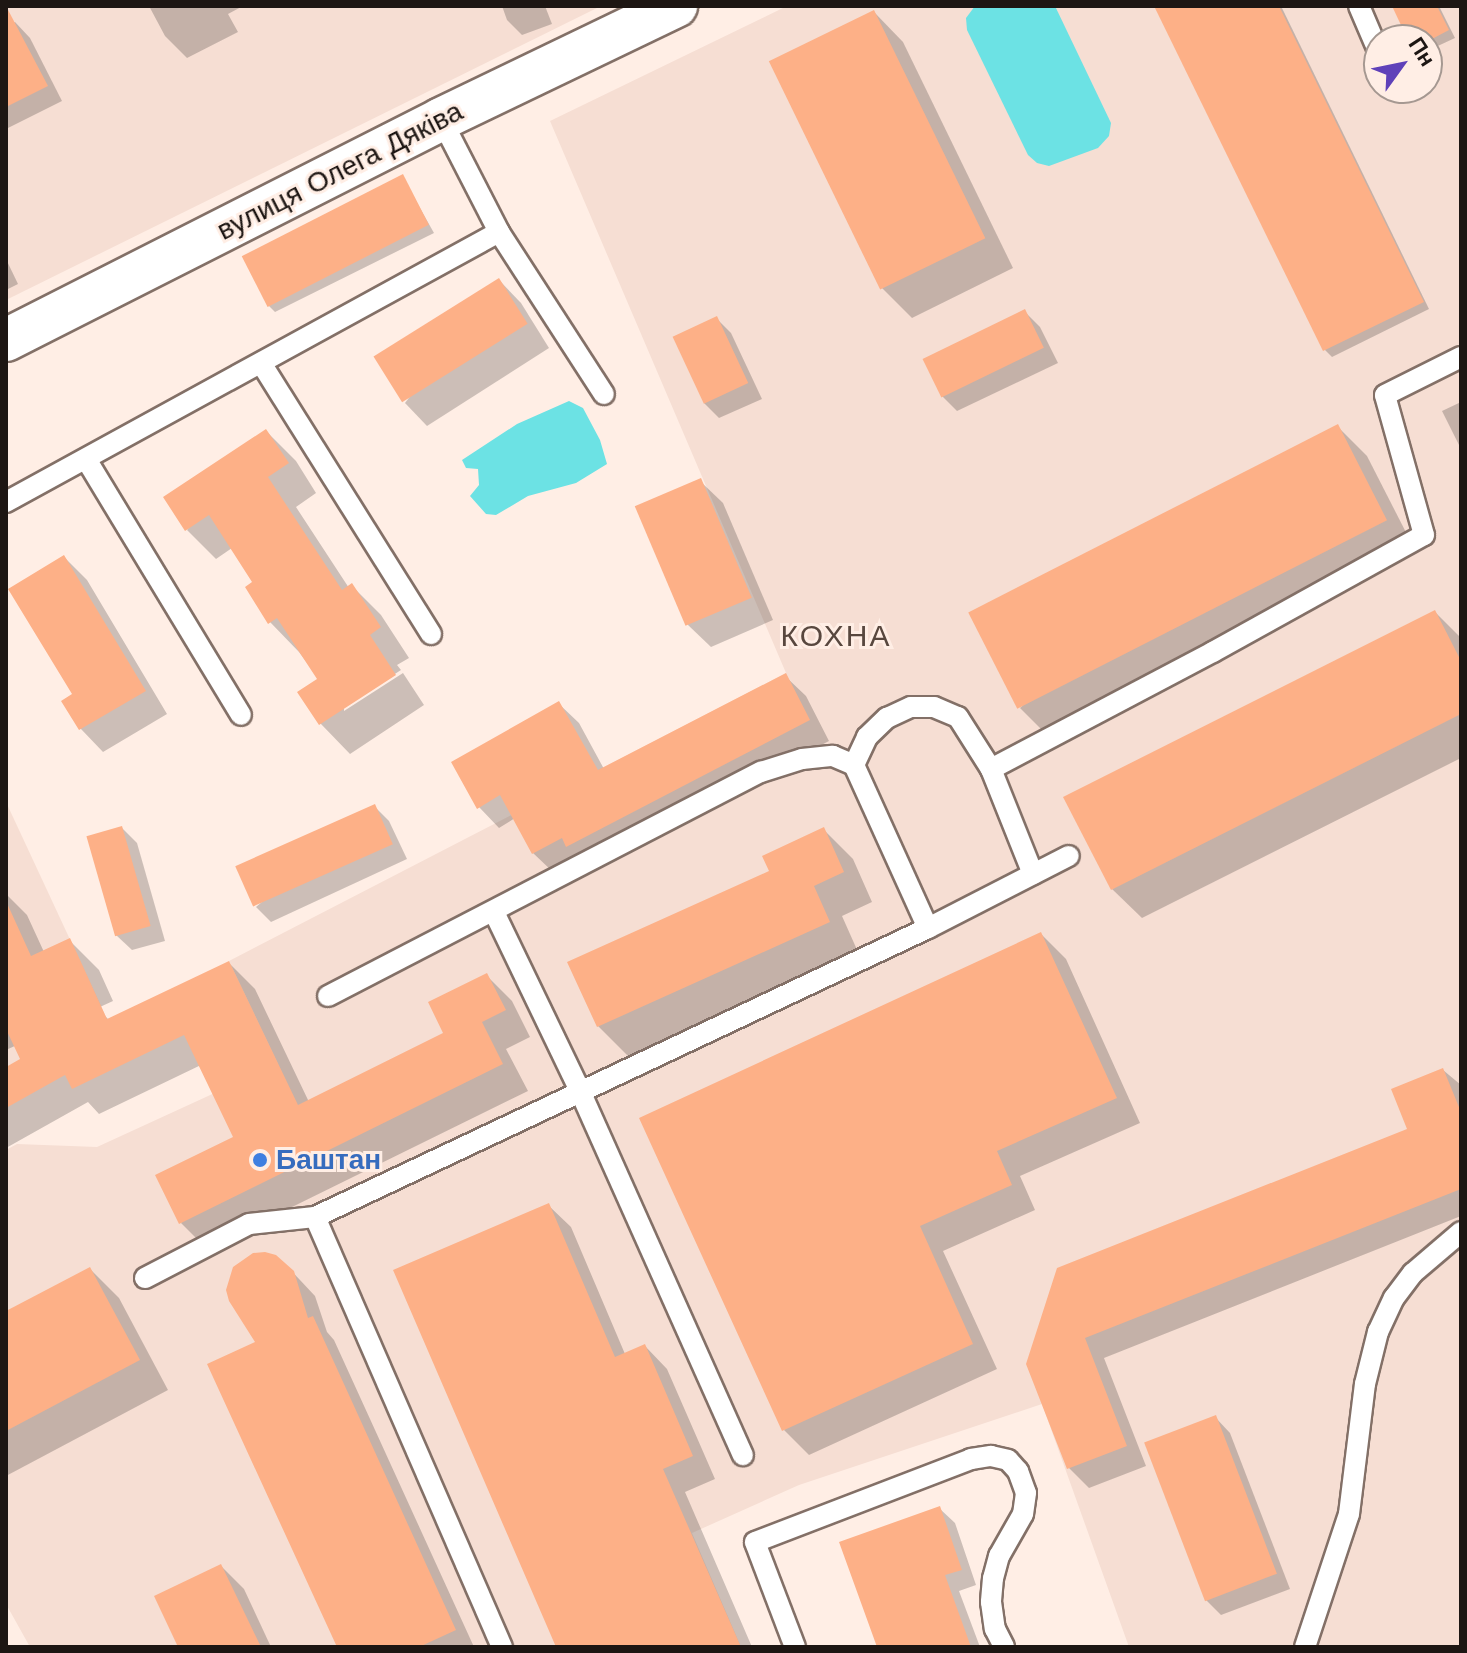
<!DOCTYPE html>
<meta charset="utf-8">
<style>
body{margin:0}
#map{position:relative;width:1467px;height:1653px;overflow:hidden;background:#ffeee5;font-family:"Work Sans",sans-serif}
div>[style]{position:absolute}
.industrial>*{inset:0;background:#f6ded3}
.water>*{inset:0;background:#6ce2e4}
.shadow>*{inset:0;background:#0003}
.building>*{inset:0;background:#fdb087;transform-origin:0 0}
.roads{filter:drop-shadow(2px 0 #837067) drop-shadow(-2px 0 #837067) drop-shadow(0 2px #837067) drop-shadow(0 -2px #837067)}
.service>*{height:20px;margin:-10px;padding:0 10px;transform-origin:10px;border-radius:10px;background:#fff}
.minor>*{height:42px;margin:-21px;padding:0 21px;transform-origin:21px;border-radius:21px;background:#fff}
.dots>*{width:22px;height:22px;translate:-50% -50%;box-sizing:border-box;border:4px solid #ffeee5;border-radius:50%}
span{translate:-50% -50%;white-space:nowrap;text-align:center;line-height:1.15;-webkit-text-stroke:6px #ffeee5;paint-order:stroke}
.street-label{font-size:28px;color:#1d1613}
.shop-label{font-size:28px;color:#366cbe;font-weight:700}
.left{translate:0 -50%;text-align:left}
.neighbourhood-label{font-size:30px;color:#58473e;letter-spacing:2px}
.frame{position:absolute;inset:0;border:8px solid #1d1613;pointer-events:none}
.north{position:absolute;left:1363px;top:24px;width:80px;height:80px;box-sizing:border-box;background:#ffeee5;border:2px solid #a59891;border-radius:50%;rotate:57deg;font-size:22px;font-weight:700;line-height:32px;text-align:center;color:#1d1613}
.north::after{content:'';display:block;margin:auto;width:28px;height:36px;background:#5f41b9;clip-path:polygon(50% 0,100% 100%,50% 72%,0 100%)}
</style>
<div id="map">
<div class="industrial">
<div style="clip-path:polygon(6px 6px,601px 6px,6px 300px)"></div>
<div style="clip-path:polygon(evenodd,787px 6px,1461px 6px,1461px 1647px,1129px 1647px,1042px 1404px,799px 1485px,692px 1533px,741px 1647px,30px 1647px,6px 1604px,6px 1150px,17px 1144px,97px 1147px,278px 1064px,229px 961px,786px 673px,550px 121px,787px 6px,1379px 40px,1427px 40px,1427px 88px,1379px 88px,1379px 40px)"></div>
<div style="clip-path:polygon(6px 802px,107px 1019px,6px 1067px)"></div>
</div>
<div class="water">
<div style="clip-path:polygon(975px 6px,1055px 6px,1111px 123px,1109px 136px,1098px 148px,1049px 166px,1037px 163px,1028px 155px,967px 30px,966px 18px)"></div>
<div style="clip-path:polygon(569px 401px,583px 408px,600px 440px,607px 464px,576px 483px,528px 496px,496px 515px,486px 514px,470px 496px,479px 485px,478px 469px,466px 468px,462px 460px,517px 424px)"></div>
</div>
<div class="shadow">
<div style="clip-path:polygon(149px 6px,243px 6px,228px 14px,238px 32px,187px 58px,165px 36px)"></div>
<div style="clip-path:polygon(502px 6px,545px 6px,552px 24px,522px 35px,507px 20px)"></div>
<div style="clip-path:polygon(1157px 6px,1281px 6px,1429px 309px,1332px 357px,1325px 350px)"></div>
<div style="clip-path:polygon(1394px 6px,1439px 6px,1455px 38px,1427px 51px,1427px 40px,1411px 40px)"></div>
<div style="clip-path:polygon(874px 12px,903px 42px,1013px 268px,912px 318px,882px 288px)"></div>
<div style="clip-path:polygon(15px 22px,30px 38px,62px 101px,6px 129px,6px 27px)"></div>
<div style="clip-path:polygon(402px 176px,434px 233px,275px 312px,268px 305px)"></div>
<div style="clip-path:polygon(6px 259px,18px 284px,6px 290px)"></div>
<div style="clip-path:polygon(499px 280px,521px 303px,549px 348px,427px 426px,405px 403px)"></div>
<div style="clip-path:polygon(1025px 312px,1040px 327px,1058px 363px,957px 411px,942px 396px)"></div>
<div style="clip-path:polygon(716px 318px,731px 333px,762px 399px,719px 418px,704px 403px)"></div>
<div style="clip-path:polygon(1461px 402px,1461px 449px,1442px 411px)"></div>
<div style="clip-path:polygon(1337px 426px,1367px 456px,1415px 550px,1049px 737px,1020px 708px)"></div>
<div style="clip-path:polygon(266px 431px,296px 461px,316px 493px,296px 507px,349px 588px,352px 586px,381px 615px,409px 658px,397px 665px,401px 670px,344px 707px,344px 711px,403px 673px,424px 705px,350px 754px,321px 724px,300px 692px,320px 680px,299px 652px,270px 622px,255px 583px,232px 548px,216px 559px,187px 530px)"></div>
<div style="clip-path:polygon(700px 481px,723px 503px,773px 620px,711px 647px,688px 625px)"></div>
<div style="clip-path:polygon(64px 557px,87px 580px,167px 714px,103px 752px,81px 729px,64px 701px,74px 695px)"></div>
<div style="clip-path:polygon(1435px 612px,1461px 638px,1461px 758px,1142px 918px,1112px 889px)"></div>
<div style="clip-path:polygon(785px 676px,806px 696px,829px 741px,588px 866px,554px 873px,533px 853px,515px 818px,499px 828px,479px 807px,558px 703px,579px 723px,604px 769px)"></div>
<div style="clip-path:polygon(374px 806px,389px 821px,407px 859px,271px 922px,256px 907px)"></div>
<div style="clip-path:polygon(122px 828px,137px 843px,165px 941px,132px 950px,116px 935px)"></div>
<div style="clip-path:polygon(824px 830px,853px 859px,872px 902px,842px 916px,858px 952px,628px 1056px,598px 1026px)"></div>
<div style="clip-path:polygon(6px 894px,27px 915px,44px 952px,69px 940px,99px 970px,113px 1001px,6px 1050px)"></div>
<div style="clip-path:polygon(1041px 934px,1066px 959px,1140px 1123px,1020px 1176px,1035px 1210px,943px 1251px,997px 1369px,809px 1455px,784px 1430px)"></div>
<div style="clip-path:polygon(229px 963px,255px 989px,309px 1102px,446px 1034px,486px 975px,512px 1001px,530px 1037px,506px 1049px,528px 1091px,207px 1249px,181px 1223px,236px 1138px,201px 1065px,99px 1114px,88px 1102px,6px 1148px,6px 1069px,104px 1015px,109px 1020px)"></div>
<div style="clip-path:polygon(1443px 1070px,1461px 1085px,1461px 1216px,1104px 1358px,1146px 1466px,1089px 1488px,1069px 1468px,1027px 1362px,1409px 1130px)"></div>
<div style="clip-path:polygon(548px 1205px,571px 1227px,625px 1354px,645px 1346px,667px 1369px,715px 1479px,685px 1492px,752px 1647px,559px 1647px)"></div>
<div style="clip-path:polygon(285px 1264px,315px 1296px,327px 1332px,334px 1340px,474px 1647px,339px 1647px,258px 1343px)"></div>
<div style="clip-path:polygon(90px 1269px,119px 1298px,168px 1390px,6px 1476px,6px 1314px)"></div>
<div style="clip-path:polygon(1215px 1417px,1230px 1433px,1290px 1589px,1221px 1615px,1206px 1600px)"></div>
<div style="clip-path:polygon(939px 1508px,955px 1523px,976px 1585px,959px 1591px,980px 1647px,880px 1647px)"></div>
<div style="clip-path:polygon(221px 1566px,244px 1589px,271px 1647px,180px 1647px)"></div>
</div>
<div class="building">
<div style="clip-path:polygon(6px 6px,48px 86px,6px 107px)"></div>
<div style="clip-path:polygon(1154px 6px,1279px 6px,1424px 302px,1323px 351px)"></div>
<div style="clip-path:polygon(1392px 6px,1437px 6px,1449px 30px,1430px 40px,1408px 40px)"></div>
<div style="left:874px;top:10px;width:254px;height:117px;rotate:64deg"></div>
<div style="left:403px;top:174px;width:57px;height:181px;rotate:63deg"></div>
<div style="left:499px;top:278px;width:54px;height:148px;rotate:58deg"></div>
<div style="left:1025px;top:309px;width:43px;height:114px;rotate:64deg"></div>
<div style="left:717px;top:316px;width:74px;height:49px;rotate:65deg"></div>
<div style="left:1338px;top:424px;width:108px;height:415px;rotate:63deg"></div>
<div style="clip-path:polygon(266px 429px,289px 463px,268px 477px,342px 590px,352px 583px,381px 627px,370px 635px,396px 675px,319px 725px,297px 692px,317px 679px,277px 618px,268px 624px,245px 587px,252px 582px,209px 515px,185px 531px,163px 497px)"></div>
<div style="left:701px;top:478px;width:130px;height:72px;rotate:67deg"></div>
<div style="clip-path:polygon(64px 555px,146px 691px,79px 730px,61px 701px,72px 694px,8px 589px)"></div>
<div style="clip-path:polygon(1435px 610px,1461px 661px,1461px 714px,1111px 890px,1063px 797px)"></div>
<div style="clip-path:polygon(786px 673px,810px 720px,566px 847px,562px 838px,532px 854px,500px 795px,477px 809px,451px 762px,559px 701px,598px 770px)"></div>
<div style="left:375px;top:804px;width:44px;height:153px;rotate:66deg"></div>
<div style="left:122px;top:826px;width:104px;height:37px;rotate:74deg"></div>
<div style="clip-path:polygon(824px 827px,844px 872px,814px 886px,830px 922px,597px 1027px,567px 962px,769px 871px,762px 856px)"></div>
<div style="clip-path:polygon(6px 901px,31px 956px,70px 938px,107px 1019px,229px 961px,298px 1105px,443px 1033px,428px 1002px,487px 973px,506px 1010px,482px 1022px,503px 1064px,179px 1224px,155px 1175px,233px 1137px,184px 1035px,72px 1089px,65px 1075px,6px 1108px,6px 1067px,20px 1059px,6px 1029px)"></div>
<div style="clip-path:polygon(1041px 932px,1117px 1098px,997px 1151px,1012px 1185px,920px 1226px,973px 1344px,782px 1431px,639px 1118px)"></div>
<div style="clip-path:polygon(1443px 1068px,1461px 1112px,1461px 1189px,1085px 1338px,1127px 1446px,1067px 1469px,1026px 1364px,1057px 1268px,1407px 1129px,1391px 1089px)"></div>
<div style="clip-path:polygon(549px 1203px,615px 1357px,645px 1344px,693px 1456px,663px 1469px,741px 1647px,556px 1647px,393px 1270px)"></div>
<div style="clip-path:polygon(265px 1252px,276px 1255px,294px 1271px,308px 1318px,313px 1316px,456px 1630px,419px 1647px,337px 1647px,207px 1364px,255px 1342px,229px 1301px,226px 1290px,233px 1267px,253px 1253px)"></div>
<div style="clip-path:polygon(90px 1267px,140px 1360px,6px 1431px,6px 1311px)"></div>
<div style="left:1216px;top:1415px;width:170px;height:77px;rotate:69deg"></div>
<div style="clip-path:polygon(940px 1506px,962px 1570px,945px 1575px,971px 1647px,877px 1647px,839px 1542px)"></div>
<div style="clip-path:polygon(221px 1564px,261px 1647px,178px 1647px,154px 1596px)"></div>
</div>
<div class="roads">
<div class="service">
<div style="left:1359px;top:6px;width:51px;rotate:66.9deg"></div>
<div style="left:1394px;top:88px;width:1px;rotate:45deg"></div>
<div style="left:441px;top:119px;width:127px;rotate:62.8deg"></div>
<div style="left:499px;top:232px;width:193px;rotate:57.1deg"></div>
<div style="left:261px;top:363px;width:320px;rotate:57.9deg"></div>
<div style="left:86px;top:459px;width:299px;rotate:58.8deg"></div>
<div style="left:6px;top:502px;width:562px;rotate:-28.71deg"></div>
<div style="left:854px;top:765px;width:31px;rotate:-65deg"></div>
<div style="left:867px;top:737px;width:28px;rotate:-44deg"></div>
<div style="left:887px;top:718px;width:26px;rotate:-25deg"></div>
<div style="left:911px;top:707px;width:23px"></div>
<div style="left:934px;top:707px;width:26px;rotate:23deg"></div>
<div style="left:958px;top:717px;width:62px;rotate:57.6deg"></div>
<div style="left:991px;top:769px;width:113px;rotate:68.2deg"></div>
<div style="left:991px;top:769px;width:251px;rotate:-27.8deg"></div>
<div style="left:1213px;top:652px;width:241px;rotate:-29deg"></div>
<div style="left:1424px;top:535px;width:145px;rotate:-105.6deg"></div>
<div style="left:1385px;top:395px;width:85px;rotate:-26.6deg"></div>
<div style="left:494px;top:912px;width:199px;rotate:64.3deg"></div>
<div style="left:580px;top:1091px;width:399px;rotate:65.9deg"></div>
<div style="left:328px;top:996px;width:488px;rotate:-27.4deg"></div>
<div style="left:761px;top:772px;width:43px;rotate:-17.6deg"></div>
<div style="left:802px;top:759px;width:31px;rotate:-6deg"></div>
<div style="left:833px;top:756px;width:23px;rotate:23deg"></div>
<div style="left:854px;top:765px;width:179px;rotate:65.6deg"></div>
<div style="left:315px;top:1217px;width:469px;rotate:66.5deg"></div>
<div style="left:145px;top:1278px;width:117px;rotate:-27.4deg"></div>
<div style="left:249px;top:1224px;width:66px;rotate:-6.1deg"></div>
<div style="left:315px;top:1217px;width:678px;rotate:-25.24deg"></div>
<div style="left:928px;top:928px;width:158px;rotate:-27.1deg"></div>
<div style="left:795px;top:1647px;width:112px;rotate:-110.9deg"></div>
<div style="left:755px;top:1542px;width:231px;rotate:-21deg"></div>
<div style="left:971px;top:1459px;width:20px;rotate:-9deg"></div>
<div style="left:991px;top:1456px;width:17px;rotate:13deg"></div>
<div style="left:1008px;top:1460px;width:15px;rotate:48deg"></div>
<div style="left:1018px;top:1471px;width:23px;rotate:70deg"></div>
<div style="left:1026px;top:1493px;width:21px;rotate:98deg"></div>
<div style="left:1023px;top:1514px;width:48px;rotate:119.7deg"></div>
<div style="left:999px;top:1556px;width:23px;rotate:105deg"></div>
<div style="left:993px;top:1578px;width:24px;rotate:95deg"></div>
<div style="left:991px;top:1602px;width:27px;rotate:82deg"></div>
<div style="left:995px;top:1629px;width:20px;rotate:63deg"></div>
<div style="left:1305px;top:1647px;width:140px;rotate:-71.7deg"></div>
<div style="left:1349px;top:1514px;width:131px;rotate:-83deg"></div>
<div style="left:1365px;top:1384px;width:54px;rotate:-76deg"></div>
<div style="left:1378px;top:1332px;width:38px;rotate:-65deg"></div>
<div style="left:1394px;top:1298px;width:31px;rotate:-53deg"></div>
<div style="left:1413px;top:1273px;width:63px;rotate:-40.5deg"></div>
</div>
<div class="minor">
<div style="left:6px;top:340px;width:488px;rotate:-26.9deg"></div>
<div style="left:441px;top:119px;width:261px;rotate:-25.7deg"></div>
</div>
</div>
<div class="dots">
<div style="left:260px;top:1160px;background:#3f7fe0"></div>
</div>
<div class="street-label">
<span style="left:340px;top:171px;rotate:-27deg">вулиця Олега Дяківа</span>
</div>
<div class="shop-label">
<span class="left" style="left:276px;top:1160px">Баштан</span>
</div>
<div class="neighbourhood-label">
<span style="left:836px;top:636px">КОХНА</span>
</div>
<div class="frame"></div>
<div class="north">Пн</div>
</div>
